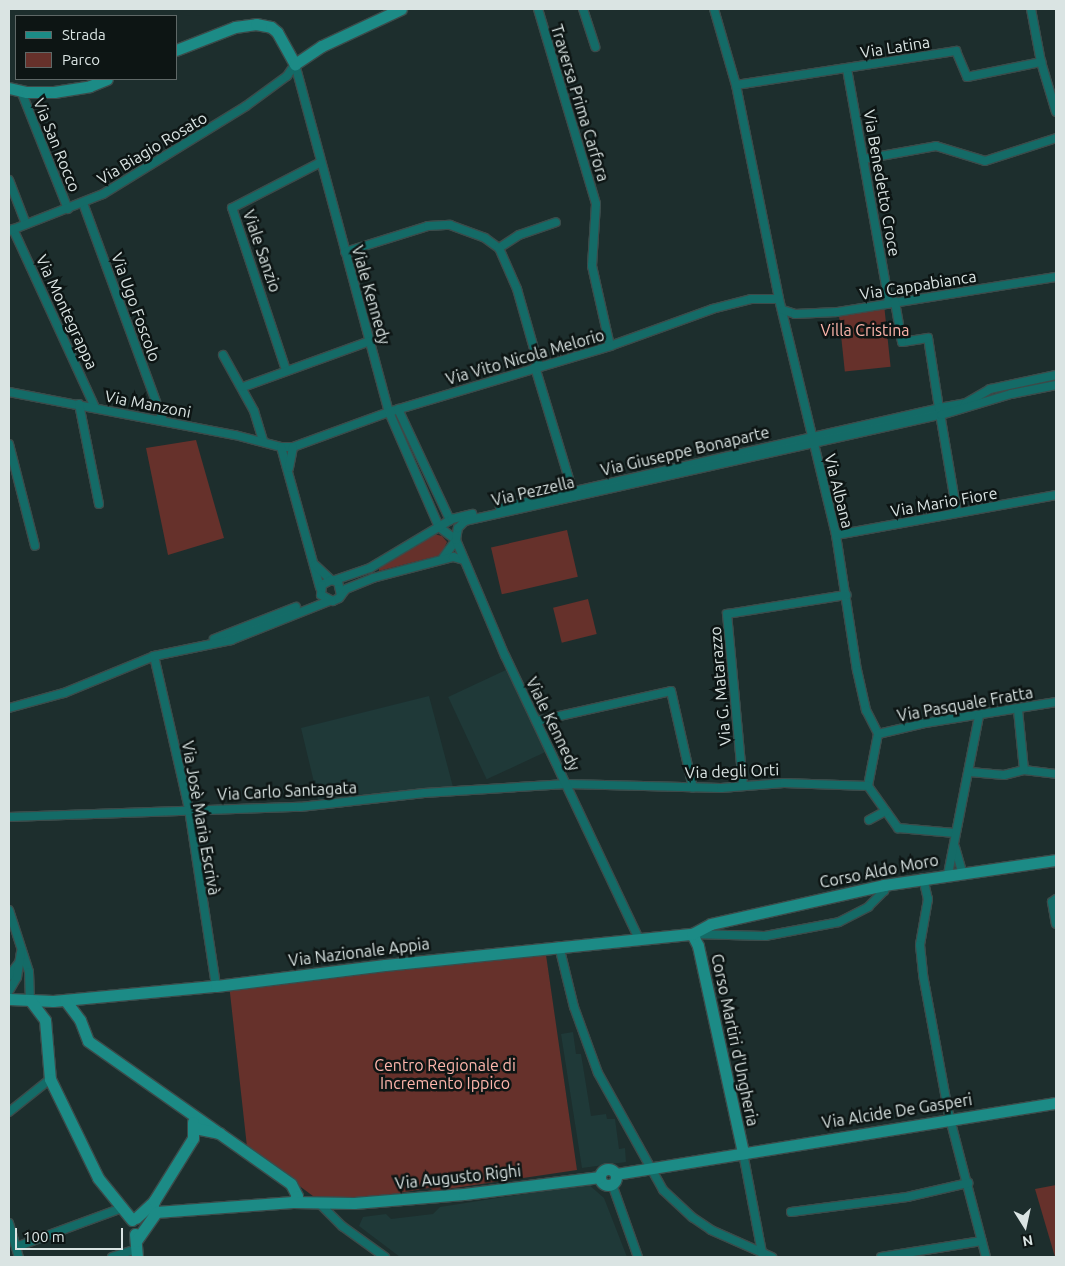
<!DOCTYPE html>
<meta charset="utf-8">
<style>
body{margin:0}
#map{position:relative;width:1065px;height:1266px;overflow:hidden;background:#1d2e2d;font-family:Ubuntu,sans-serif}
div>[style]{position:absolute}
.built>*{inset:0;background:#1f3938;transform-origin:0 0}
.green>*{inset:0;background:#66312b;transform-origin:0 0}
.roads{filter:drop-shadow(1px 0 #3b4b4a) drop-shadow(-1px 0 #3b4b4a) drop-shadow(0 1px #3b4b4a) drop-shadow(0 -1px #3b4b4a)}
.street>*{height:8px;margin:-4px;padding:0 4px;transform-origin:4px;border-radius:4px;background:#146b67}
.secondary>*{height:11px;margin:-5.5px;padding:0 5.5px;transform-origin:5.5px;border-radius:5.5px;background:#1c8b86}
.secondary>.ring{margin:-5.5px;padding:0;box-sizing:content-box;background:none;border:11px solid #1c8b86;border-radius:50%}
span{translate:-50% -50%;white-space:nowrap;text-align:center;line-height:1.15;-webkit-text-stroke:5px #0d1514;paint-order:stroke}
.street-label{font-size:16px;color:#dae4e3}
.park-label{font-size:16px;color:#feb6ac}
.frame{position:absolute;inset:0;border:10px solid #dae4e3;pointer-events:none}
.legend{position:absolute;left:15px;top:15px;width:162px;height:65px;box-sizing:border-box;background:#0d1514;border:1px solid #5f6867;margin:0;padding:6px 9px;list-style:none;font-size:15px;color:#dae4e3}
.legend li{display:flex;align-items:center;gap:10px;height:25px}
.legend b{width:25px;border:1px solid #5f6867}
.north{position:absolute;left:1000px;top:1201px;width:50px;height:50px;-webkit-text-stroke:4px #0d1514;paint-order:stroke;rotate:170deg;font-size:14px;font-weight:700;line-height:20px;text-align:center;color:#dae4e3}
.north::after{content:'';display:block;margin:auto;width:18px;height:22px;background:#dae4e3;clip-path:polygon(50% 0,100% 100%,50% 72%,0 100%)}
.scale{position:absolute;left:15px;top:1228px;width:108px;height:22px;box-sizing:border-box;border:2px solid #dae4e3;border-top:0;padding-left:6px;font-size:15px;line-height:18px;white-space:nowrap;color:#dae4e3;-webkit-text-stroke:4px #0d1514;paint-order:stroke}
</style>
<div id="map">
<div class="built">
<div style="left:508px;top:669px;width:91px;height:66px;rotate:65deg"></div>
<div style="clip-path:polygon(429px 696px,453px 787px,318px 799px,301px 728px)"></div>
<div style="clip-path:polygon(573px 1032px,576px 1054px,581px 1054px,591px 1116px,606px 1114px,607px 1119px,615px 1119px,619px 1149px,625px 1148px,626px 1162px,582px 1168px,561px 1034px)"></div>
<div style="clip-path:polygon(588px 1184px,604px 1198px,627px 1257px,400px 1257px,359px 1226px,363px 1217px,386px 1214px,391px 1219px,433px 1214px,440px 1207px)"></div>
</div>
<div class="green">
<div style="left:884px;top:304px;width:63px;height:46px;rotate:84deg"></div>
<div style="clip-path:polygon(196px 440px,224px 538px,168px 555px,146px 448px)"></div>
<div style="left:567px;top:530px;width:48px;height:78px;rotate:77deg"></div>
<div style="clip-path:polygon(434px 534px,442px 536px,447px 542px,441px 555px,379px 571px,379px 567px)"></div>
<div style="left:588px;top:599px;width:36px;height:36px;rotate:76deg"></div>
<div style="clip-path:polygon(545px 948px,577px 1170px,434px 1191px,429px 1188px,381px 1196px,317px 1199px,247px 1147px,229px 984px)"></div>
<div style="clip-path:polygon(1056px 1185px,1056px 1257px,1055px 1257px,1035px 1189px)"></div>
</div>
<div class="roads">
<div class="street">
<div style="left:538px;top:9px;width:203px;rotate:73.4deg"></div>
<div style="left:596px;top:204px;width:62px;rotate:93.7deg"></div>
<div style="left:592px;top:266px;width:82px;rotate:77.3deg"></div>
<div style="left:583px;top:9px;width:40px;rotate:72deg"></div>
<div style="left:714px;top:9px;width:79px;rotate:73.9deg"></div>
<div style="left:736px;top:85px;width:218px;rotate:78.6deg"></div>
<div style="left:779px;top:299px;width:243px;rotate:76.4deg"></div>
<div style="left:836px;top:535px;width:137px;rotate:81.2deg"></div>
<div style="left:857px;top:670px;width:41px;rotate:77.3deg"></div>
<div style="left:866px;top:710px;width:27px;rotate:63deg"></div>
<div style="left:878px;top:734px;width:53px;rotate:100.9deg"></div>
<div style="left:868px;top:786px;width:52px;rotate:54.5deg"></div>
<div style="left:898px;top:828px;width:57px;rotate:5deg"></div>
<div style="left:1031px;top:9px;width:54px;rotate:79.3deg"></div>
<div style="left:1041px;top:62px;width:52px;rotate:73.3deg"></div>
<div style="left:295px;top:64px;width:360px;rotate:74.9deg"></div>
<div style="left:389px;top:412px;width:125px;rotate:66.5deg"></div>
<div style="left:847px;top:69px;width:238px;rotate:79.8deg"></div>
<div style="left:736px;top:85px;width:223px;rotate:-8.8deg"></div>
<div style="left:956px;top:51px;width:28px;rotate:67deg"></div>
<div style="left:967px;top:77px;width:76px;rotate:-11.5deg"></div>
<div style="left:21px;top:91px;width:127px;rotate:68.3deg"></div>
<div style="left:864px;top:159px;width:73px;rotate:-10.2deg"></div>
<div style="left:936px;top:146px;width:51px;rotate:17deg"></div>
<div style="left:985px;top:161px;width:75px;rotate:-17.9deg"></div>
<div style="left:9px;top:180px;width:47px;rotate:68.9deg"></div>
<div style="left:83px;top:203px;width:231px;rotate:69.8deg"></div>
<div style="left:13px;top:229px;width:196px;rotate:65.3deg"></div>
<div style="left:9px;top:231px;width:101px;rotate:-21.5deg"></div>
<div style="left:103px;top:194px;width:168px;rotate:-31.6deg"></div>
<div style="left:246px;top:106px;width:51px;rotate:-36.2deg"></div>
<div style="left:287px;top:76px;width:14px;rotate:-56deg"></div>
<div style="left:499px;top:248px;width:24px;rotate:-33deg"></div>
<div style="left:519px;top:235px;width:39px;rotate:-19deg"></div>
<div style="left:345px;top:252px;width:87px;rotate:-17.4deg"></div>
<div style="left:428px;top:226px;width:22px;rotate:-3deg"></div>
<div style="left:450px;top:225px;width:37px;rotate:20deg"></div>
<div style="left:485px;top:238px;width:17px;rotate:36deg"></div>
<div style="left:499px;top:248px;width:45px;rotate:66.3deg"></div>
<div style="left:517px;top:289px;width:80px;rotate:74.1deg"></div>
<div style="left:783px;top:310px;width:13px;rotate:18deg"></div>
<div style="left:795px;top:314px;width:42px;rotate:-2.7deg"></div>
<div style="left:837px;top:312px;width:222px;rotate:-9.1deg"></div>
<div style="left:223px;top:355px;width:64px;rotate:61deg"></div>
<div style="left:254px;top:411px;width:31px;rotate:73deg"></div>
<div style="left:535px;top:367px;width:134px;rotate:73.1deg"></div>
<div style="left:286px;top:370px;width:171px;rotate:-108.4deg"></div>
<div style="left:232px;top:208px;width:100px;rotate:-27.3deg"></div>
<div style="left:243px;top:387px;width:135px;rotate:-19.9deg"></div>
<div style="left:9px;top:392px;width:230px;rotate:10.8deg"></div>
<div style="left:235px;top:435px;width:48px;rotate:14.6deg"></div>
<div style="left:281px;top:447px;width:12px"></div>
<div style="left:293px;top:447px;width:102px;rotate:-20deg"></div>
<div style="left:389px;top:412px;width:231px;rotate:-16.6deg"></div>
<div style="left:610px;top:346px;width:109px;rotate:-19.9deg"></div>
<div style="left:712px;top:309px;width:40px;rotate:-14.4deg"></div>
<div style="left:751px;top:299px;width:28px"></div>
<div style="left:79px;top:404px;width:102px;rotate:78.7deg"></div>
<div style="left:398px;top:409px;width:123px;rotate:64.9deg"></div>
<div style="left:9px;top:444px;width:105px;rotate:75.7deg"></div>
<div style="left:281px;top:447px;width:146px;rotate:74.5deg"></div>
<div style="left:289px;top:468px;width:21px;rotate:-79deg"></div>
<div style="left:500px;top:508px;width:450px;rotate:-12.8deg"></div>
<div style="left:939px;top:408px;width:71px;rotate:-98.9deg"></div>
<div style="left:928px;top:338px;width:26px;rotate:171deg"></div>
<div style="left:902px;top:342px;width:41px;rotate:-99.9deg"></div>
<div style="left:957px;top:513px;width:107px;rotate:-99.7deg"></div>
<div style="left:939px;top:408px;width:27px;rotate:-10deg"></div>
<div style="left:966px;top:403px;width:28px;rotate:-30deg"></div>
<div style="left:990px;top:389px;width:67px;rotate:-12deg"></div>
<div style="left:439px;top:527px;width:21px;rotate:37deg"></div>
<div style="left:456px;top:540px;width:22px;rotate:126deg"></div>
<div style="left:836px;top:535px;width:224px;rotate:-10.3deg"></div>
<div style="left:315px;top:565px;width:22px;rotate:43deg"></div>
<div style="left:335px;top:580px;width:37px;rotate:-19deg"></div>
<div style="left:370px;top:568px;width:96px;rotate:-30.9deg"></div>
<div style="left:452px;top:519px;width:21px;rotate:-14deg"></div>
<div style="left:341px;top:595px;width:13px;rotate:-103deg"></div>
<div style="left:338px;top:582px;width:7px;rotate:-164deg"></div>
<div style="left:331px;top:580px;width:10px;rotate:151deg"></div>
<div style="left:322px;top:585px;width:10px;rotate:96deg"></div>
<div style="left:321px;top:595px;width:13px;rotate:27deg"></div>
<div style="left:333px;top:601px;width:7px;rotate:-27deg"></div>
<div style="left:339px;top:598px;width:11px;rotate:-52deg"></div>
<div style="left:346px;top:589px;width:29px;rotate:-22deg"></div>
<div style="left:373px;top:578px;width:83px;rotate:-14.7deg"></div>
<div style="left:453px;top:557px;width:11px;rotate:15deg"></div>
<div style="left:214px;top:639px;width:88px;rotate:-21.3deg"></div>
<div style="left:154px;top:656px;width:157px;rotate:77.1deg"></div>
<div style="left:189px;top:809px;width:179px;rotate:81.3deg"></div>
<div style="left:9px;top:708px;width:57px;rotate:-15.3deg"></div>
<div style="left:64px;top:693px;width:97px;rotate:-22.3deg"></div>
<div style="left:154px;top:656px;width:79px;rotate:-11.7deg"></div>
<div style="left:231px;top:640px;width:105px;rotate:-21.7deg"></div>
<div style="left:537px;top:721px;width:137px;rotate:-12.6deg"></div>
<div style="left:671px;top:691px;width:99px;rotate:77.2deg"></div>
<div style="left:878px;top:734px;width:48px;rotate:-13.2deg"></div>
<div style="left:925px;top:723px;width:133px;rotate:-9.1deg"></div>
<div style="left:1024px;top:770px;width:32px;rotate:7deg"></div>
<div style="left:970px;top:772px;width:34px;rotate:5deg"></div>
<div style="left:1004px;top:775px;width:21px;rotate:-14deg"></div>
<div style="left:1024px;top:770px;width:60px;rotate:-95.7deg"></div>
<div style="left:743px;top:786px;width:173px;rotate:-95.3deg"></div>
<div style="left:727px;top:614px;width:121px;rotate:-9.1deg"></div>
<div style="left:9px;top:817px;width:291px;rotate:-2deg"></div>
<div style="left:300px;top:807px;width:125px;rotate:-6.4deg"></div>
<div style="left:424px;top:793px;width:143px;rotate:-3.6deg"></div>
<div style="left:567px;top:784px;width:154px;rotate:1.5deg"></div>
<div style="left:721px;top:788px;width:63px;rotate:-4.5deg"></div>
<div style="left:784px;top:783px;width:84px;rotate:2deg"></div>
<div style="left:869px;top:820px;width:19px;rotate:-28deg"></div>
<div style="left:955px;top:847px;width:26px;rotate:74deg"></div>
<div style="left:948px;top:874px;width:161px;rotate:-78.9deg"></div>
<div style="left:923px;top:878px;width:22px;rotate:77deg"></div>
<div style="left:928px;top:899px;width:47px;rotate:99.9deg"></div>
<div style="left:920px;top:945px;width:30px;rotate:84deg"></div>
<div style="left:923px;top:975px;width:142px;rotate:79.5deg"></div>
<div style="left:949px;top:1115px;width:147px;rotate:75.4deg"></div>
<div style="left:1056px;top:899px;width:5px;rotate:143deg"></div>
<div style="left:1052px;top:902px;width:22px;rotate:80deg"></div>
<div style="left:9px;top:910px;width:65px;rotate:72.1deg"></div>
<div style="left:29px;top:972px;width:28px;rotate:88deg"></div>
<div style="left:692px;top:934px;width:73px;rotate:1.6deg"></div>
<div style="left:765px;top:936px;width:75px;rotate:-10.7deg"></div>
<div style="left:839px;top:922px;width:33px;rotate:-27deg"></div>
<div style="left:868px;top:907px;width:23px;rotate:-45deg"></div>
<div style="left:884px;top:891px;width:6px;rotate:-90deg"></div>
<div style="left:639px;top:939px;width:313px;rotate:-115.3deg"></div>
<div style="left:505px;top:656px;width:126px;rotate:-112.9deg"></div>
<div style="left:456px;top:540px;width:12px;rotate:-81deg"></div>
<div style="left:458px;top:528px;width:10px;rotate:-45deg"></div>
<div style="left:465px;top:521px;width:488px;rotate:-12.6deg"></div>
<div style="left:941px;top:415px;width:73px;rotate:-16.7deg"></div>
<div style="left:1011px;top:394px;width:46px;rotate:-11.3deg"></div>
<div style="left:559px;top:946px;width:63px;rotate:76.2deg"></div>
<div style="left:574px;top:1007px;width:70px;rotate:70deg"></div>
<div style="left:598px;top:1073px;width:134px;rotate:60.9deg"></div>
<div style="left:663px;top:1190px;width:40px;rotate:43deg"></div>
<div style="left:692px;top:1217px;width:23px;rotate:34deg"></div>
<div style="left:711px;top:1230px;width:67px;rotate:23.9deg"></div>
<div style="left:9px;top:976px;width:15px;rotate:-53deg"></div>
<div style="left:9px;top:991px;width:16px;rotate:-60deg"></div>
<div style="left:17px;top:977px;width:25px;rotate:-81deg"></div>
<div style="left:9px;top:1112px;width:53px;rotate:-38.8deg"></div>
<div style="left:743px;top:1153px;width:102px;rotate:79.2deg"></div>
<div style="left:612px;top:1184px;width:77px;rotate:70.4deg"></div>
<div style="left:319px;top:1203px;width:33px;rotate:45deg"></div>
<div style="left:342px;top:1226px;width:53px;rotate:35.8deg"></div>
<div style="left:791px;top:1212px;width:117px;rotate:-7.4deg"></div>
<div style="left:907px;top:1197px;width:63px;rotate:-12.9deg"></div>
<div style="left:9px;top:1223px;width:35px;rotate:74deg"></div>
<div style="left:16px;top:1247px;width:113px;rotate:-20.2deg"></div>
<div style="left:112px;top:1257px;width:25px;rotate:-18deg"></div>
<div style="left:881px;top:1257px;width:102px;rotate:-9deg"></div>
</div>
<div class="secondary">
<div style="left:176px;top:50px;width:63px;rotate:-21.3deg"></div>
<div style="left:235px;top:27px;width:21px;rotate:-8deg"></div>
<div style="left:256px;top:24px;width:15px;rotate:11deg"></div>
<div style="left:271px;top:27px;width:8px;rotate:40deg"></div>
<div style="left:277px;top:32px;width:37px;rotate:61deg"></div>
<div style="left:295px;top:64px;width:32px;rotate:-34deg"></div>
<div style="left:322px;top:46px;width:87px;rotate:-25.1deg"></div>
<div style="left:9px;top:88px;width:18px;rotate:13deg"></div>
<div style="left:27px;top:92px;width:27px"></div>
<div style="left:54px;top:92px;width:36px;rotate:-9deg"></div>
<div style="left:90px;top:86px;width:18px;rotate:-22deg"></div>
<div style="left:692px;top:934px;width:13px;rotate:63deg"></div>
<div style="left:698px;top:946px;width:212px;rotate:77.7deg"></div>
<div style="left:9px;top:999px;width:44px;rotate:2.6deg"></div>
<div style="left:53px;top:1001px;width:164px;rotate:-5.3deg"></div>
<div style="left:216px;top:986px;width:170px;rotate:-7.1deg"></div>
<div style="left:385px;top:965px;width:309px;rotate:-5.8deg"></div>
<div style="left:692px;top:934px;width:21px;rotate:-28deg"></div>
<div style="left:711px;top:924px;width:177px;rotate:-12.7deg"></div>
<div style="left:884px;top:885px;width:174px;rotate:-8.3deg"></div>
<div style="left:30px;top:1000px;width:25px;rotate:53deg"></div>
<div style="left:45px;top:1020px;width:59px;rotate:85.2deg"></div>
<div style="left:50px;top:1079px;width:110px;rotate:64.1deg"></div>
<div style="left:98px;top:1178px;width:54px;rotate:51deg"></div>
<div style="left:65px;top:1000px;width:25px;rotate:53deg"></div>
<div style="left:80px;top:1020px;width:22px;rotate:69deg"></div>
<div style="left:88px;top:1041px;width:160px;rotate:35.1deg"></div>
<div style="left:195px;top:1128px;width:25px;rotate:12deg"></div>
<div style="left:219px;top:1133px;width:88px;rotate:35.3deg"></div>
<div style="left:291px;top:1184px;width:13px;rotate:63deg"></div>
<div style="left:297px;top:1196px;width:7px;rotate:124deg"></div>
<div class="ring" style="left:600px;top:1169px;width:5px;height:5px"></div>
<div style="left:616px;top:1174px;width:446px;rotate:-9.2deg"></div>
<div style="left:154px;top:1201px;width:6px;rotate:108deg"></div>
<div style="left:152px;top:1207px;width:6px;rotate:51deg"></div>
<div style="left:156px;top:1212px;width:137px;rotate:-4.2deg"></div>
<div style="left:293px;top:1202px;width:61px;rotate:0.9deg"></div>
<div style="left:354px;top:1203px;width:110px;rotate:-4.7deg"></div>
<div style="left:464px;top:1194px;width:137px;rotate:-7.1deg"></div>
<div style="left:136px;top:1218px;width:25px;rotate:-43deg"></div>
<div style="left:154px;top:1201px;width:74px;rotate:-58.2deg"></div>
<div style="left:193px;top:1138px;width:16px;rotate:-90deg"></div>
<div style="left:135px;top:1234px;width:23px;rotate:85deg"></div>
<div style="left:136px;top:1241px;width:35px;rotate:-55deg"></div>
</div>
</div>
<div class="street-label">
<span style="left:895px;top:47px;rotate:-9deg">Via Latina</span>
<span style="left:580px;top:103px;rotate:73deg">Traversa Prima Carfora</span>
<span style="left:57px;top:145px;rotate:68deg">Via San Rocco</span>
<span style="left:152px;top:148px;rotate:-31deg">Via Biagio Rosato</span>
<span style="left:882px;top:183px;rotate:80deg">Via Benedetto Croce</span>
<span style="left:262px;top:251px;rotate:71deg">Viale Sanzio</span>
<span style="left:918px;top:285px;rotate:-9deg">Via Cappabianca</span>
<span style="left:371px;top:295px;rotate:74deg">Viale Kennedy</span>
<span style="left:136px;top:307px;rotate:70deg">Via Ugo Foscolo</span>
<span style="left:67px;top:312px;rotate:65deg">Via Montegrappa</span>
<span style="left:525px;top:357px;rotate:-16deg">Via Vito Nicola Melorio</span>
<span style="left:148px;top:404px;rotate:11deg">Via Manzoni</span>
<span style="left:685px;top:451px;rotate:-13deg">Via Giuseppe Bonaparte</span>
<span style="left:533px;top:491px;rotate:-13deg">Via Pezzella</span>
<span style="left:839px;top:491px;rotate:76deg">Via Albana</span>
<span style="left:944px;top:502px;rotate:-10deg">Via Mario Fiore</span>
<span style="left:720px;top:686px;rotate:-95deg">Via G. Matarazzo</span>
<span style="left:965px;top:704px;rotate:-10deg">Via Pasquale Fratta</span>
<span style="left:553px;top:724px;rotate:64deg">Viale Kennedy</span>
<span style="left:732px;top:771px;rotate:-2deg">Via degli Orti</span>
<span style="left:287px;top:791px;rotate:-3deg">Via Carlo Santagata</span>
<span style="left:201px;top:818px;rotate:80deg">Via Josè Maria Escrivà</span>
<span style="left:879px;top:871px;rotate:-11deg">Corso Aldo Moro</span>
<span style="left:359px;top:952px;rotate:-7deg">Via Nazionale Appia</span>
<span style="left:735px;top:1040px;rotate:78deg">Corso Martiri d'Ungheria</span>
<span style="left:897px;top:1111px;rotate:-9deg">Via Alcide De Gasperi</span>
<span style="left:458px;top:1177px;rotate:-6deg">Via Augusto Righi</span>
</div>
<div class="park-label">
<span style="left:865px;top:330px">Villa Cristina</span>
<span style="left:445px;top:1074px">Centro Regionale di<br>Incremento Ippico</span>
</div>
<div class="frame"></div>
<ul class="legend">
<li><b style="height:6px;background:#1c8b86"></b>Strada</li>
<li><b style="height:14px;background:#66312b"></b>Parco</li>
</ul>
<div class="north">N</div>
<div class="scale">100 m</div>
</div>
